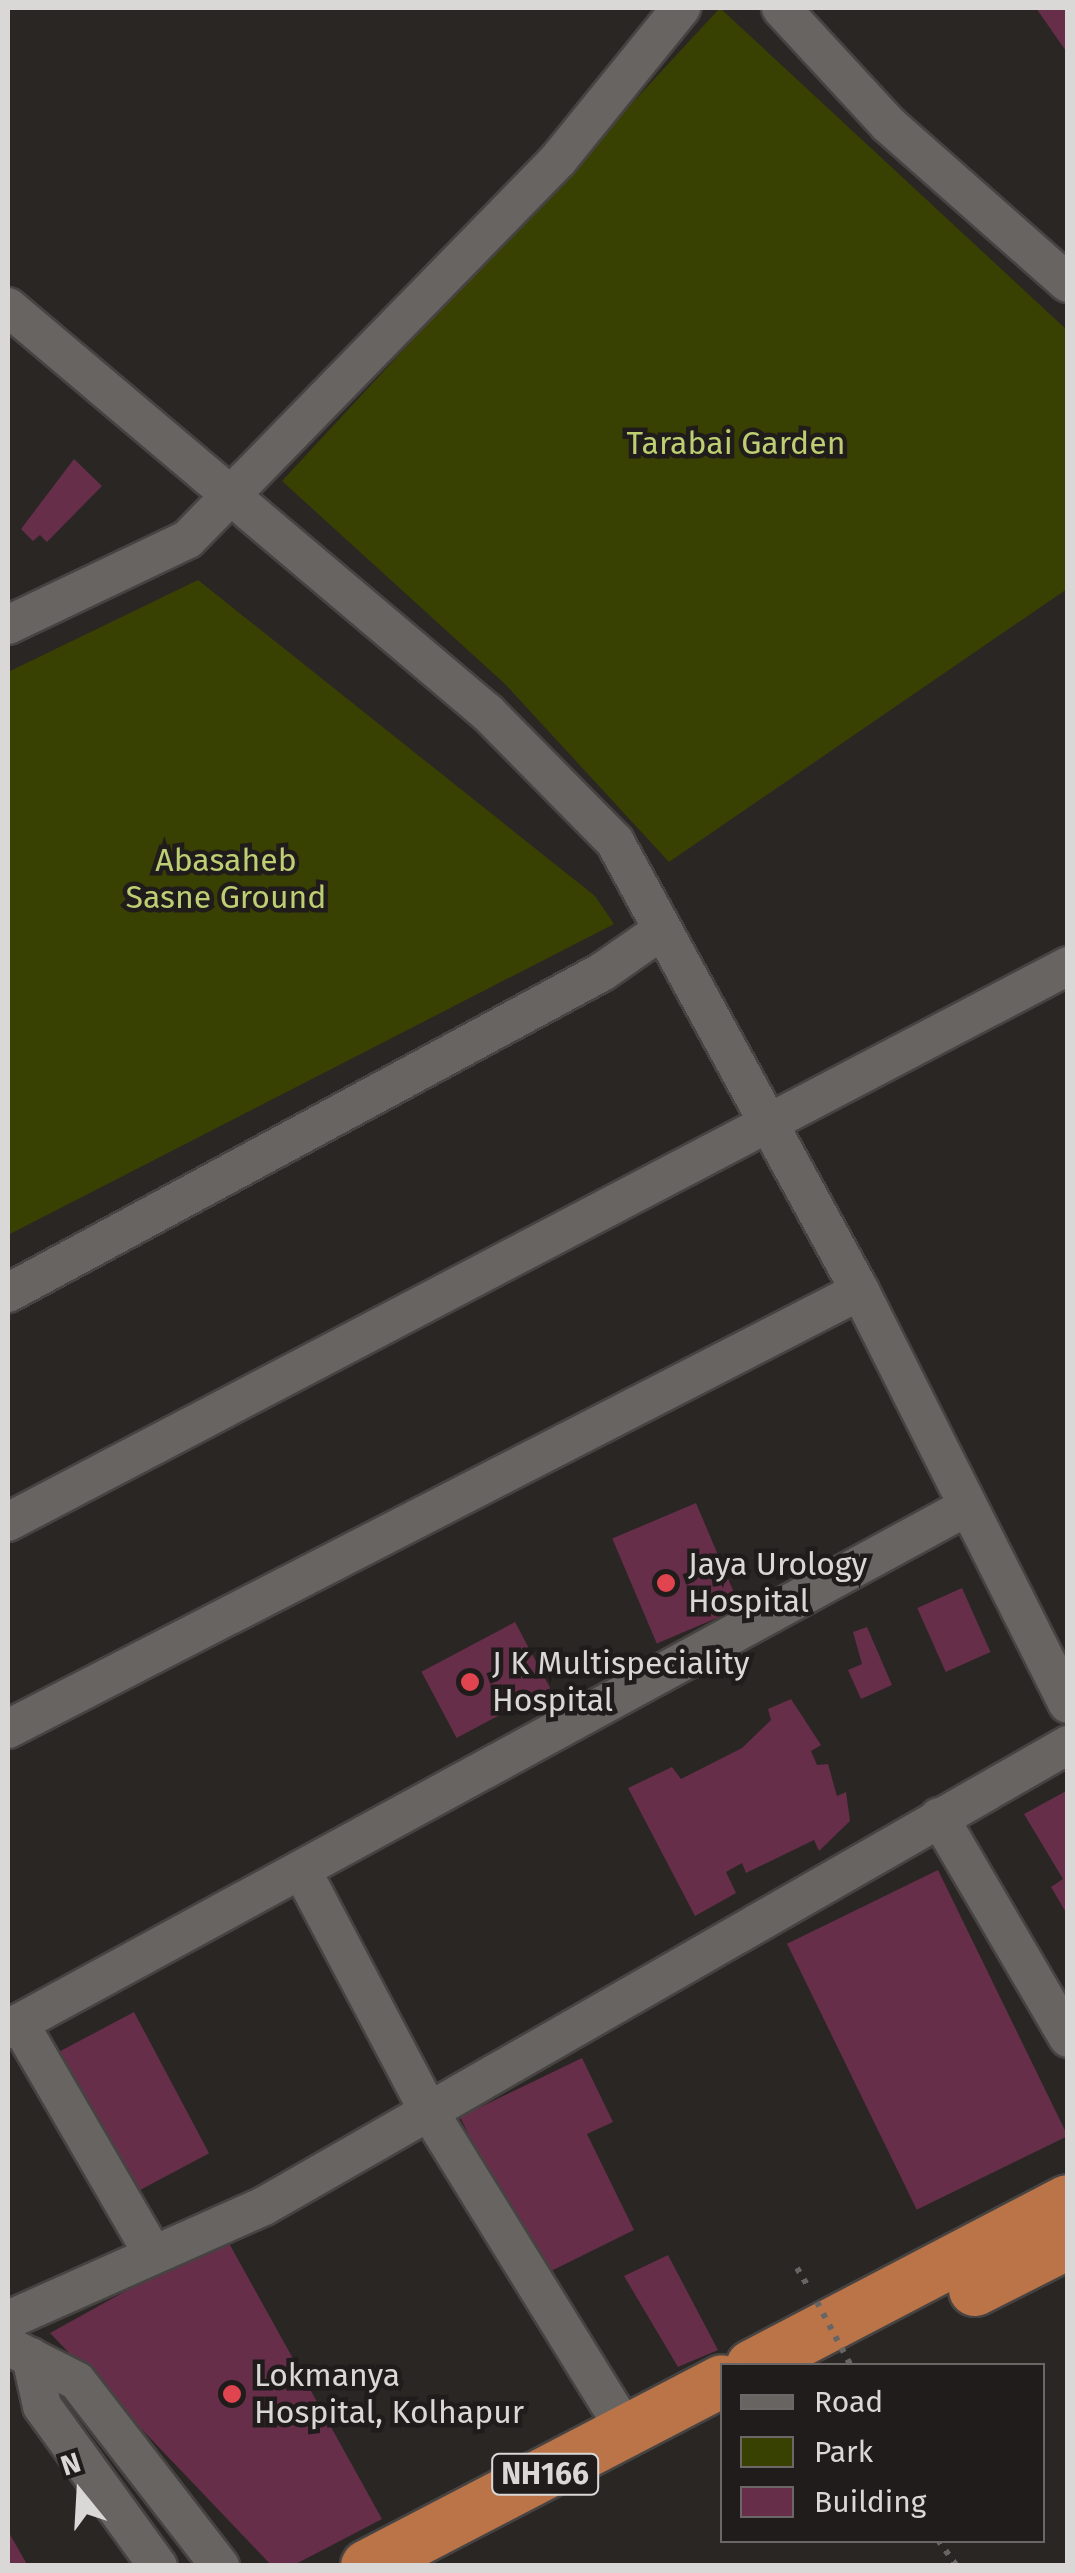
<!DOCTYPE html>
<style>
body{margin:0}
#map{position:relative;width:1075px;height:2573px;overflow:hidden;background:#292624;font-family:"Fira Sans",sans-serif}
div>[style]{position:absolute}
.green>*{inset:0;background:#394102}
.building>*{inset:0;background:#662e48;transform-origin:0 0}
.path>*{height:6px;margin-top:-3px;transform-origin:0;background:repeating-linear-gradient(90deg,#676563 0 5px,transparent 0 13px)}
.roads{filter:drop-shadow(2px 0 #464342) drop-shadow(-2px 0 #464342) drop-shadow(0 2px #464342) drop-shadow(0 -2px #464342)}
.minor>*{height:38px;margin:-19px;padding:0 19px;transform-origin:19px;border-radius:19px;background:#686462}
.highway>*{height:52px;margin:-26px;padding:0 26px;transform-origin:26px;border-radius:26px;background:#bb7448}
.path-bridge>*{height:6px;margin-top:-3px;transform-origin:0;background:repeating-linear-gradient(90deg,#676563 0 5px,transparent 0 13px)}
.dots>*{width:28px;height:28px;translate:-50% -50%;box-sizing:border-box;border:5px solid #201c1b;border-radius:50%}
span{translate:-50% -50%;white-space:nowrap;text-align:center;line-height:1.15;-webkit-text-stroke:9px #201c1b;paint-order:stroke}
.shield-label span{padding:2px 8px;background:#201c1b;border:2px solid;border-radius:8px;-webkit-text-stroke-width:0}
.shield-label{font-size:30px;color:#dad8d7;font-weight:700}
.park-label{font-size:32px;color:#bdce73}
.poi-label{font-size:32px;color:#dad8d7}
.left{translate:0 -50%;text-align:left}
.frame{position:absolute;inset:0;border:10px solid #dad8d7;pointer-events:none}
.legend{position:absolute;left:720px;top:2363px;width:325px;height:180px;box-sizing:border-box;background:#201c1b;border:2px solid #6a6766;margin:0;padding:12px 18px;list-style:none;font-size:30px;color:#dad8d7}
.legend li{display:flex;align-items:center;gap:20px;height:50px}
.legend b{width:50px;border:2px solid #6a6766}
.north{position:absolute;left:30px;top:2443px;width:100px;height:100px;-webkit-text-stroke:8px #201c1b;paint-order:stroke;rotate:342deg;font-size:28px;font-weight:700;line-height:40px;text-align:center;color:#dad8d7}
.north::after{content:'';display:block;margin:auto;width:35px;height:45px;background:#dad8d7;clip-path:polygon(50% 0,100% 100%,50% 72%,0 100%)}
</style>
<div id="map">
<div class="green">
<div style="clip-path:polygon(720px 8px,1067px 330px,1067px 589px,669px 862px,505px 684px,282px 481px)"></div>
<div style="clip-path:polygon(198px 580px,595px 896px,614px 924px,8px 1235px,8px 672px)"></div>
</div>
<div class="building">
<div style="clip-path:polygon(1036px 8px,1068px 8px,1068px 54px)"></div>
<div style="clip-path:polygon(74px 459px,102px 486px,47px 542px,40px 535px,33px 541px,21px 529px)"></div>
<div style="left:696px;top:1503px;width:114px;height:91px;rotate:67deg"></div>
<div style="left:962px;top:1588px;width:70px;height:49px;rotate:66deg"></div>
<div style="left:515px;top:1622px;width:75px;height:106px;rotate:62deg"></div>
<div style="clip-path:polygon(867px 1627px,892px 1685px,861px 1699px,848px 1670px,862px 1664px,853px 1632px)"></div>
<div style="clip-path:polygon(791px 1699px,821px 1745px,811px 1751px,817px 1765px,828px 1764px,837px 1796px,846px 1792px,850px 1821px,819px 1851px,814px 1840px,746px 1873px,742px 1863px,726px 1872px,736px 1893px,695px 1916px,628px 1788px,672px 1767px,681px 1779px,742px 1748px,771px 1720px,768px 1709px)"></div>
<div style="clip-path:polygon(1068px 1790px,1068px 1916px,1051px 1887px,1063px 1879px,1024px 1814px)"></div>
<div style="left:938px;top:1870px;width:296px;height:168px;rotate:64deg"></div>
<div style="left:134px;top:2012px;width:160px;height:86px;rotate:62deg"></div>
<div style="clip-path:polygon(582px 2058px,613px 2122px,587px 2134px,634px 2230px,539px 2277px,460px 2117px)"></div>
<div style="clip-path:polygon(225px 2236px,382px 2519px,292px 2566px,272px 2566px,50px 2333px)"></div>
<div style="clip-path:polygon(668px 2255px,718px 2350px,678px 2367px,624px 2276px)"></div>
<div style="clip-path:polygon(8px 2531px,28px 2566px,8px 2566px)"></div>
</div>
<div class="path">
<div style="left:797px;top:2268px;width:23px;rotate:59deg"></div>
<div style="left:938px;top:2540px;width:32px;rotate:54deg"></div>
</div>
<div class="roads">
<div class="minor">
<div style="left:781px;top:8px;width:158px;rotate:47.3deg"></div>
<div style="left:888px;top:124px;width:240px;rotate:41.5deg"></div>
<div style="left:8px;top:307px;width:629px;rotate:40.23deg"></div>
<div style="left:488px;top:713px;width:181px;rotate:45.4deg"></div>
<div style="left:615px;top:842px;width:511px;rotate:61.38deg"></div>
<div style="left:860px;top:1291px;width:462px;rotate:63.3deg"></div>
<div style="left:8px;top:625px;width:199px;rotate:-25.5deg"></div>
<div style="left:188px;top:539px;width:530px;rotate:-45.69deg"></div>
<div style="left:558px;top:160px;width:196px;rotate:-51deg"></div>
<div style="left:8px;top:1293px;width:675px;rotate:-28.39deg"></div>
<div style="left:602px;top:972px;width:68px;rotate:-34.9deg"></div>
<div style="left:8px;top:1522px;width:1197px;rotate:-27.68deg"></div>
<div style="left:8px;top:1729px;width:958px;rotate:-27.21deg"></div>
<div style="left:939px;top:1817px;width:256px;rotate:59.7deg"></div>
<div style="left:303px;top:1873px;width:268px;rotate:62.2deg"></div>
<div style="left:428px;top:2110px;width:377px;rotate:58.3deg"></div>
<div style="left:19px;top:2023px;width:267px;rotate:59.9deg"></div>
<div style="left:8px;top:2029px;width:1087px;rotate:-28.57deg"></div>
<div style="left:8px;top:2320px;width:280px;rotate:-24deg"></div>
<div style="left:264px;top:2206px;width:927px;rotate:-29.83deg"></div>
<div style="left:8px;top:2346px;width:77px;rotate:26.9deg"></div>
<div style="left:77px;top:2381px;width:234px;rotate:52.3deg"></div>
<div style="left:31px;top:2357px;width:50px;rotate:77.3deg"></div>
<div style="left:42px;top:2406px;width:198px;rotate:54.1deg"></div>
</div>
<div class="highway">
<div style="left:975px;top:2290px;width:104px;rotate:-26.8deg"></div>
<div style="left:752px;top:2366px;width:356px;rotate:-27.6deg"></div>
<div style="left:367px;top:2566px;width:400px;rotate:-27.5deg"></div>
</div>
</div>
<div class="path-bridge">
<div style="left:817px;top:2302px;width:72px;rotate:62deg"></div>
</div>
<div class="dots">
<div style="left:666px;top:1583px;background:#e0444e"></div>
<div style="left:470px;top:1682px;background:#e0444e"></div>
<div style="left:232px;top:2394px;background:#e0444e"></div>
</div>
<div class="shield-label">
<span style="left:545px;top:2474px">NH166</span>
</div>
<div class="park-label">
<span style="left:736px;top:443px">Tarabai Garden</span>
<span style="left:226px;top:879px">Abasaheb<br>Sasne Ground</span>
</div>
<div class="poi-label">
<span class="left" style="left:688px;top:1583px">Jaya Urology<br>Hospital</span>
<span class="left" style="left:492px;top:1682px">J K Multispeciality<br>Hospital</span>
<span class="left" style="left:254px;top:2394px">Lokmanya<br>Hospital, Kolhapur</span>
</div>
<div class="frame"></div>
<ul class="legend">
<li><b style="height:12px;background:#686462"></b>Road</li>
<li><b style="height:28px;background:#394102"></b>Park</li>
<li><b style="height:28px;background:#662e48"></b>Building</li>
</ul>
<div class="north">N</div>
</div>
